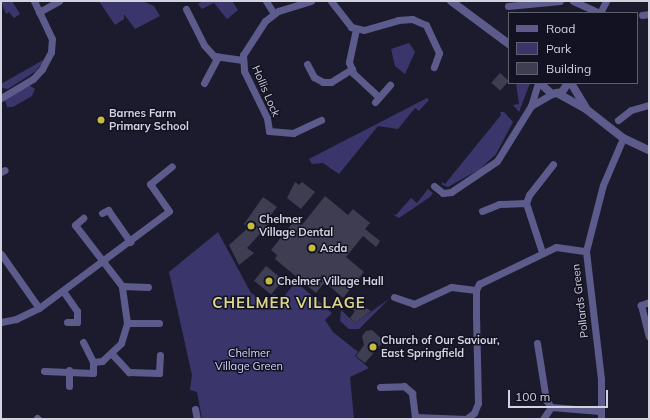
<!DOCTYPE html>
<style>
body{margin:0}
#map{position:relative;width:650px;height:420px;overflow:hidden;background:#1c1b2d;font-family:Mulish,sans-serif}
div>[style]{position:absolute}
.green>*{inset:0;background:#3a366b}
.building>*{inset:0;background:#3e3d51;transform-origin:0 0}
.minor>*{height:7px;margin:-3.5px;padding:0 3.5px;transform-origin:3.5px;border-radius:3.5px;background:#5d5b8c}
.tertiary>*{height:8px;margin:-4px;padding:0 4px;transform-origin:4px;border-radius:4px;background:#5d5b8c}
.dots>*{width:11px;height:11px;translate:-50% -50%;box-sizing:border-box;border:2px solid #131223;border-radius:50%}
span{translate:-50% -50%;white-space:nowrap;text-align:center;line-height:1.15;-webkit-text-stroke:3px #131223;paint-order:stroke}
.street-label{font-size:11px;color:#d3d3df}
.poi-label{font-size:11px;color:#d3d3df;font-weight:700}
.left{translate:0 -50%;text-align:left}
.park-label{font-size:11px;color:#d4d5fe}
.district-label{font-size:15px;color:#dbd687;font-weight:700;letter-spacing:1px}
.frame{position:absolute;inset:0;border:2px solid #d3d3df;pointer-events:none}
.legend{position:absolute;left:508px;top:12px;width:130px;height:72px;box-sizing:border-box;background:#131223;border:1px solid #605f6e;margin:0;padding:5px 7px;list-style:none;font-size:12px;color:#d3d3df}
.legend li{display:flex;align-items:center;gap:8px;height:20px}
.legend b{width:20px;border:1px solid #605f6e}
.scale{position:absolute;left:508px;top:390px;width:100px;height:18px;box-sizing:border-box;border:2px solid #d3d3df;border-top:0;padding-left:5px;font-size:12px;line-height:14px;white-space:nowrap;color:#d3d3df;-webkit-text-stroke:3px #131223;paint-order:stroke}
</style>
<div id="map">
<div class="green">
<div style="clip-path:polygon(1px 1px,12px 1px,20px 14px,14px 18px,9px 12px,6px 14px)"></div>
<div style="clip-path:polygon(99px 1px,142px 1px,154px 6px,160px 16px,135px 29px,124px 14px,124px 19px,115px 25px)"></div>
<div style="clip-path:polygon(203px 1px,232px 1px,238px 10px,227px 19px,214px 3px,202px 9px,198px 4px)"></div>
<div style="clip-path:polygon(409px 43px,415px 52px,405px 74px,395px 66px,391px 49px)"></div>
<div style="clip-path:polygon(45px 59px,36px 71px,8px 89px,1px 88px,1px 84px)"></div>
<div style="clip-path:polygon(516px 83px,530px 83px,519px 112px,513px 105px,519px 104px)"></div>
<div style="clip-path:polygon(29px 85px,35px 89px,32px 96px,13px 107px,7px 107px,5px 100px,8px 97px)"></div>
<div style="clip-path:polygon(427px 98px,429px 100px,419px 111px,415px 108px,398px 129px,378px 126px,339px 174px,323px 163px,312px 164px,309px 159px)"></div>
<div style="clip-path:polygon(500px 112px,504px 112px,513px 122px,496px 154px,480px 169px,448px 187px,442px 185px,442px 182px,445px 184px,501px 115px)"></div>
<div style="clip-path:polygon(428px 189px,433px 193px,430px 197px,399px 218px,392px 214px,396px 215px,411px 198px,417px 203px)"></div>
<div style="clip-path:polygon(218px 232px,251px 293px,265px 303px,274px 294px,281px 300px,296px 282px,332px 313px,325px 320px,333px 332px,358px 352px,355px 356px,369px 368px,350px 377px,354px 419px,202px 419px,197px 392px,190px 390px,192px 375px,169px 272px)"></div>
<div style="clip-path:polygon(389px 299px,359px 329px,349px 329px,340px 321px,341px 310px,355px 323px)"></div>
</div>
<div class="building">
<div style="left:500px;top:73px;width:12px;height:13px;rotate:42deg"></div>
<div style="clip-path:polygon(295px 182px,299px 185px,302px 182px,315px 192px,301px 209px,287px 198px)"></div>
<div style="clip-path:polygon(325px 196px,348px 215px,353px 209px,370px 223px,365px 229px,380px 241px,376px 247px,363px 236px,346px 257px,364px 272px,343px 298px,325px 282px,316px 293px,275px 259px,277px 255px,271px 250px,295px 220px,302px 225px)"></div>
<div style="clip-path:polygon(263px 197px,277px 207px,266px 221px,269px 224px,247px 248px,254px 253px,239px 265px,229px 245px,248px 228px,244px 224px)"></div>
<div style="left:266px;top:266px;width:22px;height:19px;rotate:39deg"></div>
<div style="clip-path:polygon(351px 298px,371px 311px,355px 323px,350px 318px,355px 311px,346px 304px)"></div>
<div style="clip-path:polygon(372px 330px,384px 341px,365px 363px,356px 356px,364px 345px,362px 336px,366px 331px)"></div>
</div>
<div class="minor">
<div style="left:266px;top:1px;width:15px;rotate:58deg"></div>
<div style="left:311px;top:1px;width:34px;rotate:163deg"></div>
<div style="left:278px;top:11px;width:16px;rotate:142deg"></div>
<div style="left:265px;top:21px;width:40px;rotate:122.9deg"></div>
<div style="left:243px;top:55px;width:16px;rotate:86deg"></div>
<div style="left:244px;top:71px;width:52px;rotate:63.9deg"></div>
<div style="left:267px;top:118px;width:13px;rotate:81deg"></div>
<div style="left:269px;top:131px;width:24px;rotate:5deg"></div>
<div style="left:293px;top:133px;width:31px;rotate:-25deg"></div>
<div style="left:331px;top:1px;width:33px;rotate:52deg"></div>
<div style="left:351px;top:27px;width:13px;rotate:13deg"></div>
<div style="left:364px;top:30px;width:35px;rotate:-16deg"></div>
<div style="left:398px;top:20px;width:14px;rotate:-4deg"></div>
<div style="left:412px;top:19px;width:15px;rotate:23deg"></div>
<div style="left:426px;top:25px;width:31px;rotate:65deg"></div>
<div style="left:439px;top:53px;width:15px;rotate:110deg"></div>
<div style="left:573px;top:1px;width:30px;rotate:24deg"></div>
<div style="left:508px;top:6px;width:52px;rotate:-5.5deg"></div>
<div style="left:186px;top:9px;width:40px;rotate:63.4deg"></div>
<div style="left:204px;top:45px;width:15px;rotate:48deg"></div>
<div style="left:214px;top:56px;width:29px;rotate:8deg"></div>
<div style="left:39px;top:12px;width:23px;rotate:-29deg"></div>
<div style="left:600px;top:13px;width:13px;rotate:-63deg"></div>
<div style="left:642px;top:15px;width:7px;rotate:-8deg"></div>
<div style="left:356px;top:29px;width:34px;rotate:102deg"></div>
<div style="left:349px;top:62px;width:12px;rotate:70deg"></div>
<div style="left:353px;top:73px;width:35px;rotate:43deg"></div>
<div style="left:307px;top:64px;width:15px;rotate:62deg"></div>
<div style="left:314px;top:77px;width:10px;rotate:29deg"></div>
<div style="left:323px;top:82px;width:8px"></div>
<div style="left:331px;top:82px;width:25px;rotate:-32deg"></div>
<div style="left:204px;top:83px;width:30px;rotate:-62deg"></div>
<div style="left:1px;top:98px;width:37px;rotate:-31deg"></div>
<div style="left:33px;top:79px;width:13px;rotate:-48deg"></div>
<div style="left:42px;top:69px;width:19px;rotate:-62deg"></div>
<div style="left:51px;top:52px;width:13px;rotate:-86deg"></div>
<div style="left:52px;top:39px;width:42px;rotate:-115.3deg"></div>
<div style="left:375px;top:102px;width:23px;rotate:-49deg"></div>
<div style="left:531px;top:106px;width:24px;rotate:-30deg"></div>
<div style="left:618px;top:120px;width:16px;rotate:-38deg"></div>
<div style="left:631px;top:110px;width:19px;rotate:-16deg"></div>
<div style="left:1px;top:172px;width:4px;rotate:-27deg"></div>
<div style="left:434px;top:186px;width:11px;rotate:38deg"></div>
<div style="left:443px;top:193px;width:8px;rotate:-7deg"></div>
<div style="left:451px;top:192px;width:55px;rotate:-34deg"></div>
<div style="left:497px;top:161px;width:65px;rotate:-58.3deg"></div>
<div style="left:531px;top:106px;width:24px;rotate:-73deg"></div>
<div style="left:482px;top:211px;width:18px;rotate:-22deg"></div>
<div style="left:499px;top:204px;width:27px;rotate:-2deg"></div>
<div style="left:102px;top:213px;width:7px;rotate:-27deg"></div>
<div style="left:108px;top:210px;width:39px;rotate:55deg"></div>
<div style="left:542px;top:252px;width:52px;rotate:-108.1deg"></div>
<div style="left:526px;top:203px;width:9px;rotate:-69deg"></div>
<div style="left:529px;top:195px;width:39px;rotate:-52deg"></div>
<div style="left:1px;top:254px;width:66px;rotate:54.9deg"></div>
<div style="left:122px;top:286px;width:26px;rotate:2deg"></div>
<div style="left:63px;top:291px;width:24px;rotate:55deg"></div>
<div style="left:77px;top:311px;width:11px;rotate:90deg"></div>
<div style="left:77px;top:322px;width:10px;rotate:180deg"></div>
<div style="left:394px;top:297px;width:21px;rotate:19deg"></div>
<div style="left:414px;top:304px;width:41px;rotate:-24.7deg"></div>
<div style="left:451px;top:287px;width:25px;rotate:7deg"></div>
<div style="left:649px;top:302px;width:9px;rotate:159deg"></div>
<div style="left:641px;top:305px;width:32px;rotate:76deg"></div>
<div style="left:1px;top:322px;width:15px;rotate:-11deg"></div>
<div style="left:16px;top:319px;width:25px;rotate:-26deg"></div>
<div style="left:39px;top:308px;width:162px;rotate:-36.7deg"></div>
<div style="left:169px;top:211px;width:33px;rotate:-125deg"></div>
<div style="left:150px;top:184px;width:28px;rotate:-39deg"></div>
<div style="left:127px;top:323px;width:32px"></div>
<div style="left:83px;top:342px;width:22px;rotate:63deg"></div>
<div style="left:537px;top:343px;width:58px;rotate:81deg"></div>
<div style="left:546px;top:400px;width:9px;rotate:54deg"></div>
<div style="left:551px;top:407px;width:49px;rotate:4.7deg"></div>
<div style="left:112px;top:354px;width:25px;rotate:47deg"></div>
<div style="left:129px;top:372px;width:30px;rotate:2deg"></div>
<div style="left:159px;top:373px;width:18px;rotate:-87deg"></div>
<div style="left:69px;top:370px;width:16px;rotate:90deg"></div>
<div style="left:44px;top:371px;width:49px;rotate:2.3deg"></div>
<div style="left:93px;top:373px;width:11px;rotate:-90deg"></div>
<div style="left:93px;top:362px;width:9px;rotate:-6deg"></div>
<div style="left:102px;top:361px;width:26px;rotate:-43deg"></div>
<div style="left:121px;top:343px;width:21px;rotate:-73deg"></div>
<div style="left:127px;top:323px;width:37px;rotate:-98deg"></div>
<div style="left:122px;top:286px;width:77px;rotate:-127.6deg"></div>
<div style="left:75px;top:225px;width:11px;rotate:-41deg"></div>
<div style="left:380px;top:387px;width:24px;rotate:-2deg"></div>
<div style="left:404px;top:386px;width:11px;rotate:41deg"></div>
<div style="left:412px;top:393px;width:24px;rotate:83deg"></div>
<div style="left:415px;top:417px;width:51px;rotate:2.2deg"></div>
<div style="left:466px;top:419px;width:10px;rotate:-37deg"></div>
<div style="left:474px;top:413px;width:11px;rotate:-68deg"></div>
<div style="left:478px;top:403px;width:86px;rotate:-91.3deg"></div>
<div style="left:476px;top:317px;width:27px;rotate:-90deg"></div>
<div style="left:476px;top:290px;width:7px;rotate:-63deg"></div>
<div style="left:479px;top:284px;width:85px;rotate:-25.7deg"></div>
<div style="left:556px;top:247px;width:30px;rotate:8deg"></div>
<div style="left:195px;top:409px;width:10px;rotate:79deg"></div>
<div style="left:37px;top:418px;width:1px;rotate:45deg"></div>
<div style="left:543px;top:419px;width:14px;rotate:-56deg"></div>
<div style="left:601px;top:419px;width:40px;rotate:-90deg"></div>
<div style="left:601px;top:379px;width:129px;rotate:-96.7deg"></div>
<div style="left:586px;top:251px;width:68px;rotate:-75.6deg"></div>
<div style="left:603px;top:185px;width:51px;rotate:-66.9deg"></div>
</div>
<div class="tertiary">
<div style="left:451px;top:1px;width:72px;rotate:36.6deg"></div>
<div style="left:540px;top:83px;width:16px;rotate:43deg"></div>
<div style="left:552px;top:94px;width:10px;rotate:-11deg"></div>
<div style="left:562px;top:92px;width:11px;rotate:-56deg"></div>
<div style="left:571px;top:83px;width:29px;rotate:59deg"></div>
<div style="left:557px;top:93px;width:33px;rotate:29deg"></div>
<div style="left:586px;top:109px;width:47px;rotate:38.1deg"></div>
<div style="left:623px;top:138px;width:29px;rotate:25deg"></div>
</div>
<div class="dots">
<div style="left:101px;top:120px;background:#c5bc3d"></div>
<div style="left:251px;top:226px;background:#c5bc3d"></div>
<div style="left:312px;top:248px;background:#c5bc3d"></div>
<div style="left:269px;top:281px;background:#c5bc3d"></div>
<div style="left:373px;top:347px;background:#c5bc3d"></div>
</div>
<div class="street-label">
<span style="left:266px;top:91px;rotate:67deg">Hollis Lock</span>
<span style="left:580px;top:301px;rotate:-97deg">Pollards Green</span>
</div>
<div class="poi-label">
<span class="left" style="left:109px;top:120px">Barnes Farm<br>Primary School</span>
<span class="left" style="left:259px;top:226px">Chelmer<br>Village Dental</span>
<span class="left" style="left:320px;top:248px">Asda</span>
<span class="left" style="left:277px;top:281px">Chelmer Village Hall</span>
<span class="left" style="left:381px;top:347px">Church of Our Saviour,<br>East Springfield</span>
</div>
<div class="park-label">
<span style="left:249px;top:360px">Chelmer<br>Village Green</span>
</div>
<div class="district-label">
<span style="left:289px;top:303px">CHELMER VILLAGE</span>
</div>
<div class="frame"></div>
<ul class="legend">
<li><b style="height:5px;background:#5d5b8c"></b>Road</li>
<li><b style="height:11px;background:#3a366b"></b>Park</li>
<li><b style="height:11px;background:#3e3d51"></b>Building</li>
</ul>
<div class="scale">100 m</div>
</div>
